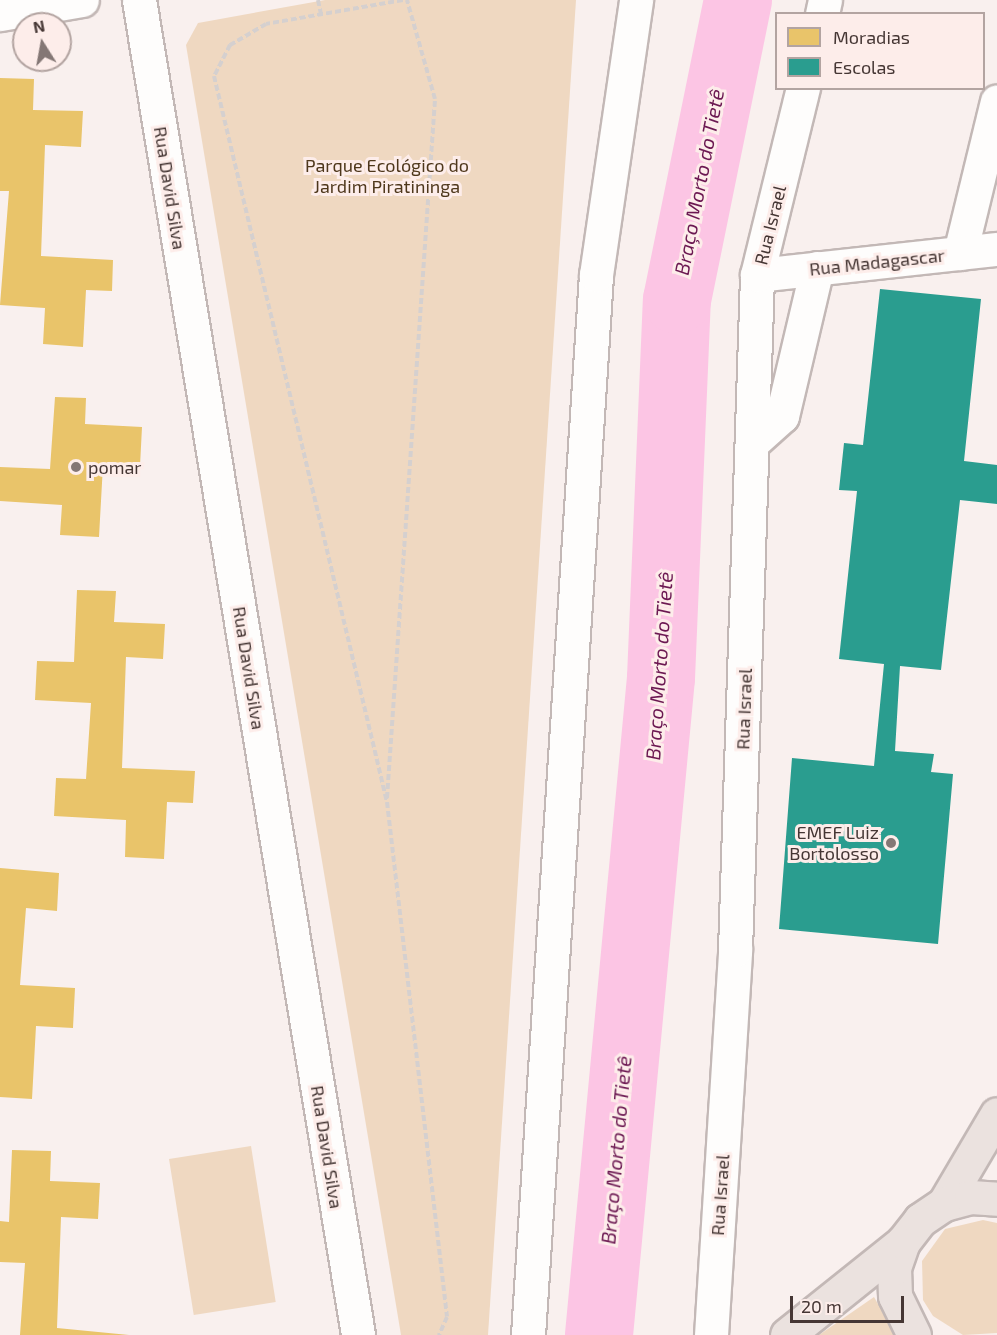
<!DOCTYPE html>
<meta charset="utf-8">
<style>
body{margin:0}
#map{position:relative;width:997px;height:1335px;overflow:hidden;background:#f9f0ee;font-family:"Exo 2",sans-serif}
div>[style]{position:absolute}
.green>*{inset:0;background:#efd8c1;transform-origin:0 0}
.homes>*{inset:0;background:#e9c46a}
.schools>*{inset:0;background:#2a9d8f}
.river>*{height:68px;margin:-34px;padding:0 34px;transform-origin:34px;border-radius:34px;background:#fcc5e4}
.path>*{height:4px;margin-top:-2px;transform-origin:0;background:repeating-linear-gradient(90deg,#d5d0cf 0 6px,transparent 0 9px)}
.roads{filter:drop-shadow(2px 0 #c3b8b6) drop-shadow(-2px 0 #c3b8b6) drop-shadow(0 2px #c3b8b6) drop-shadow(0 -2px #c3b8b6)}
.minor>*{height:33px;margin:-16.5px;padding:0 16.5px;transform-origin:16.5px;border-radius:16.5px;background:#fefdfc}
.major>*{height:33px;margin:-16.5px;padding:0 16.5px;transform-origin:16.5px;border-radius:16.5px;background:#ebe2df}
.dots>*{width:16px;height:16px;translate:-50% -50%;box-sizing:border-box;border:3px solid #fdedea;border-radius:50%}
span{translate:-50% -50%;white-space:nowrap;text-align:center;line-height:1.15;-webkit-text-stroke:6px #fdedea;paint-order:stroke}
.park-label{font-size:18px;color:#4e371b}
.street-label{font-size:18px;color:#453634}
.poi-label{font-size:18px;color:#453634}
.left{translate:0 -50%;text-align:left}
.right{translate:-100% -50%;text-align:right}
.water-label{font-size:20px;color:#6c1852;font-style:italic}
.legend{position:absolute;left:775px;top:12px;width:210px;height:78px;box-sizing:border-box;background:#fdedea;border:2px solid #b3a4a1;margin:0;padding:8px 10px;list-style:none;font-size:18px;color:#453634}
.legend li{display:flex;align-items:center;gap:12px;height:30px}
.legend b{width:30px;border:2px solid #b3a4a1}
.north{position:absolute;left:12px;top:12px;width:60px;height:60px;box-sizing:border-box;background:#fdedea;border:2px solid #b3a4a1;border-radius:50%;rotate:349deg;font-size:16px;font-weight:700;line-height:24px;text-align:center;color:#453634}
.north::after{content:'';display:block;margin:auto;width:21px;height:27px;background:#847775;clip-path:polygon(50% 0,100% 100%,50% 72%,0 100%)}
.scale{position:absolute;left:790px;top:1296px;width:114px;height:27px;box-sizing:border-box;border:3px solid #453634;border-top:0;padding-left:8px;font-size:18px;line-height:21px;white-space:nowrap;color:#453634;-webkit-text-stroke:4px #fdedea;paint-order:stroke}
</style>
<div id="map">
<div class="green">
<div style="clip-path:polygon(325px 0,576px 0,488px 1335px,401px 1335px,186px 45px,198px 23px)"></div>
<div style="left:251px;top:1146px;width:158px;height:83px;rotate:81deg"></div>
<div style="clip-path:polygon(983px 1220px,997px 1223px,997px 1333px,963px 1335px,933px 1316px,923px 1300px,922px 1261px,945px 1229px)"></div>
<div style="clip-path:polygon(874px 1297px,896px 1335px,819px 1335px)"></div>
</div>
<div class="homes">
<div style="clip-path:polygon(0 78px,34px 79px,33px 110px,83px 111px,81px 147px,45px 145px,41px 256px,113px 260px,112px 291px,86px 290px,83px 347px,43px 344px,45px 308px,0 305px,9px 191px,0 191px)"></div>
<div style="clip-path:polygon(55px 397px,86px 398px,85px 424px,142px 427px,140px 466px,103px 465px,99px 537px,60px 535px,62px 505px,0 501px,0 467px,50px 469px)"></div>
<div style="clip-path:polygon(77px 590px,116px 591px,114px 622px,165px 624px,163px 659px,126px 657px,122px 768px,195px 771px,193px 803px,167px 802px,164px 859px,125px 857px,126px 820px,54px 816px,56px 778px,86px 779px,91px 703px,35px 700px,37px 661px,74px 662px)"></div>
<div style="clip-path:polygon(0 868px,59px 873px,57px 911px,26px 908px,20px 985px,75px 988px,73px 1028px,36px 1026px,32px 1099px,0 1097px)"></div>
<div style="clip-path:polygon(12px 1150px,51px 1151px,50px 1181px,100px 1183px,98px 1219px,61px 1217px,57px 1328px,129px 1335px,20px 1335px,25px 1263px,0 1262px,0 1221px,9px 1222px)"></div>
</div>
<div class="schools">
<div style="clip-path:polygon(880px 289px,981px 299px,964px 461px,997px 465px,997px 504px,960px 500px,941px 670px,900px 666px,895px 751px,934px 754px,931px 772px,953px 774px,938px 944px,779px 929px,792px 758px,874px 766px,884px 664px,839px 659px,857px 491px,839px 490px,844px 443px,863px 445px)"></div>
</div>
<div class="river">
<div style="left:599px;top:1335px;width:660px;rotate:-84.61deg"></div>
<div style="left:661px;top:678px;width:378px;rotate:-87.6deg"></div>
<div style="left:677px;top:300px;width:306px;rotate:-78.5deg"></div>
</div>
<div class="path">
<div style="left:318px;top:0;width:14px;rotate:78deg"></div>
<div style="left:403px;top:0;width:139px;rotate:170.1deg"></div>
<div style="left:266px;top:24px;width:42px;rotate:149.7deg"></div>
<div style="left:230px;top:45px;width:35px;rotate:117deg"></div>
<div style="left:214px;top:76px;width:746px;rotate:76.6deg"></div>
<div style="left:387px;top:802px;width:518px;rotate:83.35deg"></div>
<div style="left:447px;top:1317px;width:20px;rotate:114deg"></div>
<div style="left:387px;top:798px;width:701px;rotate:-86.07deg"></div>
<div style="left:435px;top:99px;width:103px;rotate:-105.8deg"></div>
</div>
<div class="roads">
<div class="minor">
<div style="left:139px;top:0;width:1353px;rotate:80.68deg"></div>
<div style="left:0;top:14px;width:83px;rotate:-9.7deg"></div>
<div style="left:822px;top:14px;width:14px;rotate:-78deg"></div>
<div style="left:960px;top:253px;width:156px;rotate:-76.3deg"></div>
<div style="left:757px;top:275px;width:241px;rotate:-6.2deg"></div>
<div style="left:753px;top:442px;width:39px;rotate:-42deg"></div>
<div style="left:782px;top:416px;width:152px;rotate:-76.7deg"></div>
<div style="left:528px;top:1335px;width:1062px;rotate:-86.33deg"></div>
<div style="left:596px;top:275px;width:278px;rotate:-81.7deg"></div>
<div style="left:711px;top:1335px;width:386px;rotate:-86.4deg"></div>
<div style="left:735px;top:950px;width:675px;rotate:-88.13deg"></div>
<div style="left:757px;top:275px;width:193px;rotate:-76.2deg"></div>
</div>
<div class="major">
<div style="left:944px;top:1204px;width:104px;rotate:-59.5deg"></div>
<div style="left:787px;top:1335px;width:149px;rotate:-38.7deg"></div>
<div style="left:914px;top:1335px;width:43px;rotate:-116deg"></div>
<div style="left:895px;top:1296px;width:28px;rotate:-92deg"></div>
<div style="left:894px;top:1268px;width:28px;rotate:-71deg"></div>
<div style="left:903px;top:1242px;width:28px;rotate:-52deg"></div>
<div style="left:920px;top:1220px;width:29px;rotate:-34deg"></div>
<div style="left:944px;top:1204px;width:28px;rotate:-15deg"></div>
<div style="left:971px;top:1197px;width:26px;rotate:4deg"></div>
</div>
</div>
<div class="dots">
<div style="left:76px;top:467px;background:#847775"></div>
<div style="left:891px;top:843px;background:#847775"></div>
</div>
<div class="park-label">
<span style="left:387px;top:176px">Parque Ecológico do<br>Jardim Piratininga</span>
</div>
<div class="street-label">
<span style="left:170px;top:188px;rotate:81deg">Rua David Silva</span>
<span style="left:770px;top:225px;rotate:-76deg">Rua Israel</span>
<span style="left:877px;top:262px;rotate:-6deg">Rua Madagascar</span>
<span style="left:249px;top:668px;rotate:81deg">Rua David Silva</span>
<span style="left:744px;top:709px;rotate:-88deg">Rua Israel</span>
<span style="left:327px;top:1147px;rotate:81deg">Rua David Silva</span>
<span style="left:720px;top:1195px;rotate:-86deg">Rua Israel</span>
</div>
<div class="poi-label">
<span class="left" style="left:88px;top:467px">pomar</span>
<span class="right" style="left:879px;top:843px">EMEF Luiz<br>Bortolosso</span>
</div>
<div class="water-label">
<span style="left:699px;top:182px;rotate:-79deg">Braço Morto do Tietê</span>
<span style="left:659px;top:666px;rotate:-86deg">Braço Morto do Tietê</span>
<span style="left:616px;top:1150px;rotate:-85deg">Braço Morto do Tietê</span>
</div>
<ul class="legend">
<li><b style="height:16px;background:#e9c46a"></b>Moradias</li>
<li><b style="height:16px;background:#2a9d8f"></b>Escolas</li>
</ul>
<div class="north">N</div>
<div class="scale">20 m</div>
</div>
